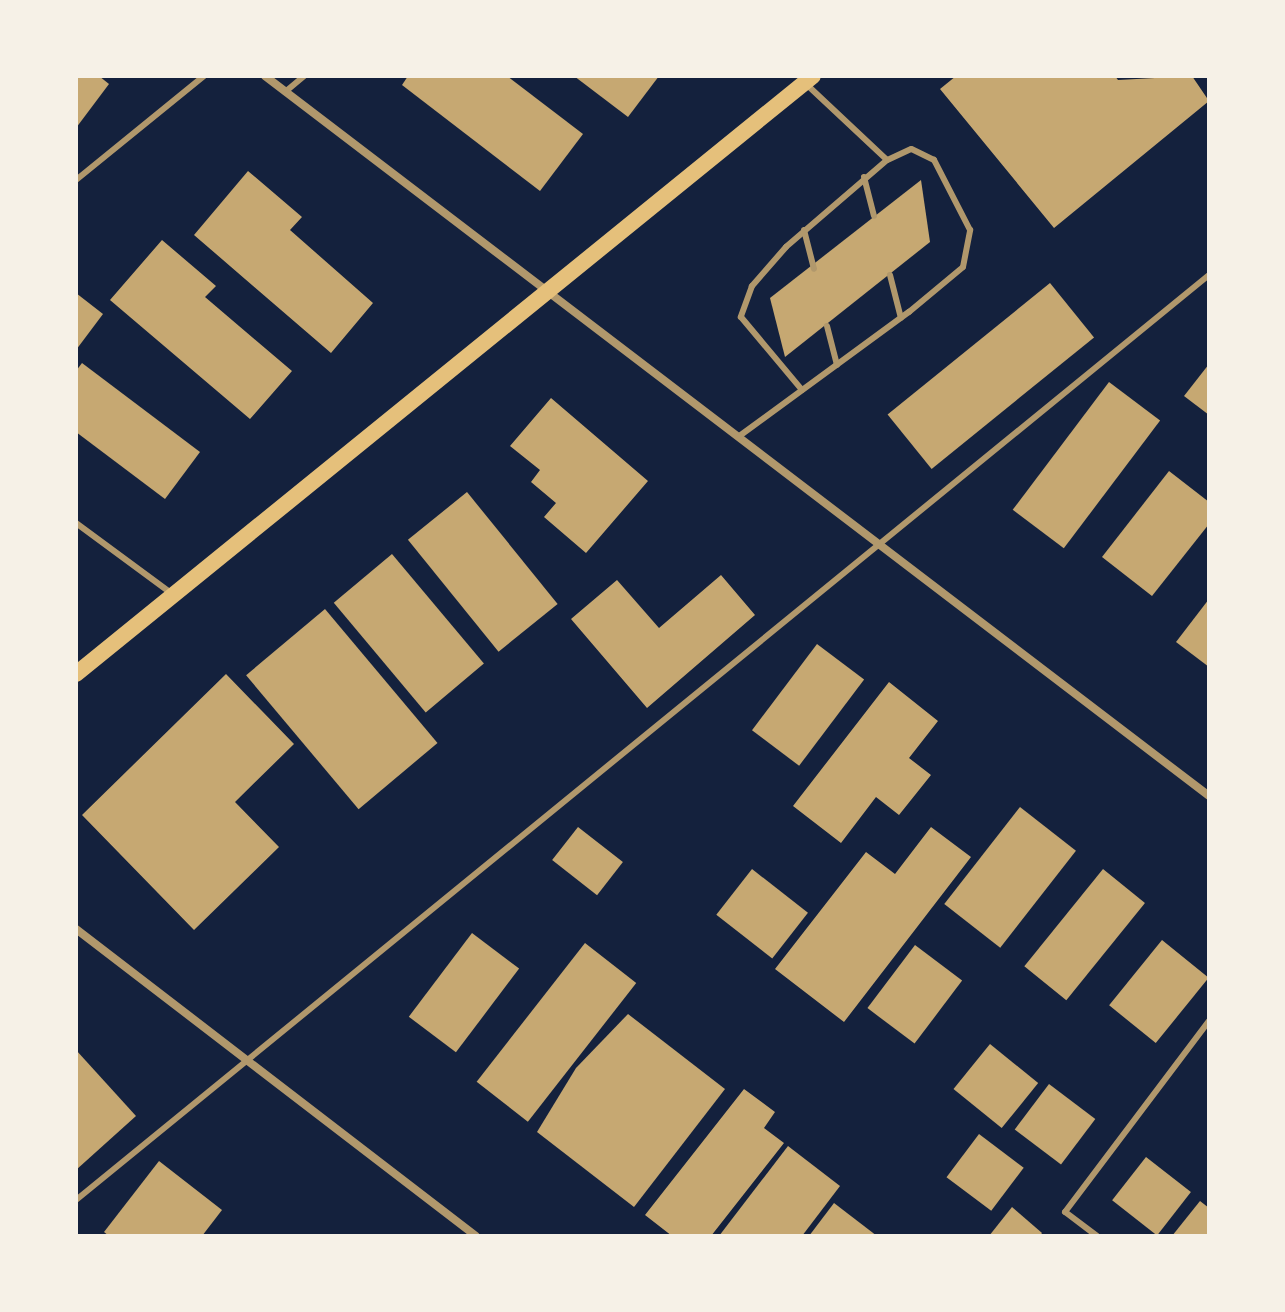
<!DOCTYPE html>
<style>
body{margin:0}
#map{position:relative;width:1285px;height:1312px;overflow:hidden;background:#14213d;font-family:Georgia,serif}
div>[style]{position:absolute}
.building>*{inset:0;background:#c6a872;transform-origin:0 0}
.service>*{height:6px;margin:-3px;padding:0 3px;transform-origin:3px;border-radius:3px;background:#b1986c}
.minor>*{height:8px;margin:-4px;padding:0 4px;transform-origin:4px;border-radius:4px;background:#b1986c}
.secondary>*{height:16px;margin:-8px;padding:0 8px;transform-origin:8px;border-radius:8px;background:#e5c07b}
span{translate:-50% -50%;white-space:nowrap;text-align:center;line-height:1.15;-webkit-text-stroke:6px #f6f1e7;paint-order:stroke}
.frame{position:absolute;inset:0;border:78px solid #f6f1e7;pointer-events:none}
</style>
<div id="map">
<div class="building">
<div style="clip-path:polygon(76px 76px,99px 76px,109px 84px,76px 128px)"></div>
<div style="clip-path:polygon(408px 76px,507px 76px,583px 134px,540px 191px,402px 85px)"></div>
<div style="clip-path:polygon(574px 76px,659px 76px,628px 117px)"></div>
<div style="clip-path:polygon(956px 76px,1115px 76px,1118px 80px,1192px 76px,1209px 101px,1054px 228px,940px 89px)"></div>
<div style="clip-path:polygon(248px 171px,302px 217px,290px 230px,373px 303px,331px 353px,194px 235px)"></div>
<div style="clip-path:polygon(921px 180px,930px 242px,785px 357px,770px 298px)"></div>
<div style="clip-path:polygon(162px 240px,216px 286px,205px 297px,292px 371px,250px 419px,110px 300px)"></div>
<div style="left:1050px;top:283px;width:70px;height:209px;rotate:51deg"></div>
<div style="clip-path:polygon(76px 293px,103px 314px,76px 350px)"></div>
<div style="clip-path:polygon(82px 363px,200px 452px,165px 499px,76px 432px,76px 371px)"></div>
<div style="clip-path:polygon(1209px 364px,1209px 415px,1184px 396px)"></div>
<div style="left:1109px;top:382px;width:64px;height:160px;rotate:37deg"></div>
<div style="clip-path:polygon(551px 398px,648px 481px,586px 553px,544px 517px,556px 503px,531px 482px,540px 470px,510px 446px)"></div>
<div style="clip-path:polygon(1169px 471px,1209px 502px,1209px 524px,1152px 596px,1102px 557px)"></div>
<div style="left:467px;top:492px;width:144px;height:76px;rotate:51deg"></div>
<div style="left:392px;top:554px;width:143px;height:76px;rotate:50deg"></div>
<div style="clip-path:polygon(721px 575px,755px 615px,647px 708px,571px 619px,617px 580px,659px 628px)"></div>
<div style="clip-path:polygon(1209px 599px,1209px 667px,1176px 642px)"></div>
<div style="left:325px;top:609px;width:175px;height:103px;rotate:50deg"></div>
<div style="left:817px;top:644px;width:59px;height:108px;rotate:37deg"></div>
<div style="clip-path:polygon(226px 674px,294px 744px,235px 802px,279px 847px,194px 930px,82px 815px)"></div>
<div style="clip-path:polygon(889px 682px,938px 721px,909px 758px,931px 775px,899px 815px,876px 797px,841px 843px,793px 806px)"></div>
<div style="left:1020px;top:807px;width:71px;height:123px;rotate:38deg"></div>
<div style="left:578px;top:827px;width:57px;height:42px;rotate:38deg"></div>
<div style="clip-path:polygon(931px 827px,971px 857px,844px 1022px,775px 969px,866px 852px,895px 874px)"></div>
<div style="left:752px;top:869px;width:71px;height:58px;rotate:38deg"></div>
<div style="left:1103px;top:869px;width:54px;height:125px;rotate:39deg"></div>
<div style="left:472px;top:933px;width:59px;height:105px;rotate:37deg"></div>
<div style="left:1162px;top:940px;width:60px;height:84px;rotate:39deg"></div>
<div style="left:585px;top:943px;width:65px;height:176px;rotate:38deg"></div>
<div style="left:915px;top:945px;width:59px;height:79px;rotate:37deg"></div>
<div style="clip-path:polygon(628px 1014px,725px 1089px,634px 1207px,537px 1132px,576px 1068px)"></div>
<div style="left:990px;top:1044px;width:62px;height:58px;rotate:39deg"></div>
<div style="clip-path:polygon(76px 1050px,136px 1116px,76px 1170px)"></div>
<div style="left:1049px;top:1084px;width:58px;height:57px;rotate:37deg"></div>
<div style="clip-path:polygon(744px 1089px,775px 1112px,764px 1128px,784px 1143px,711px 1236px,672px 1236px,645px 1215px)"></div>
<div style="left:979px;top:1134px;width:56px;height:54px;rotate:37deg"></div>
<div style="clip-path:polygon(788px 1146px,840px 1186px,802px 1236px,719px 1236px)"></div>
<div style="left:1146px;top:1157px;width:57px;height:55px;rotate:38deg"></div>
<div style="clip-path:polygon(159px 1161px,222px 1210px,202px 1236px,109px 1236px,104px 1232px)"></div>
<div style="clip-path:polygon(1200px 1201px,1209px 1208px,1209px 1236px,1172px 1236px)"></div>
<div style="clip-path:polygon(834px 1203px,877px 1236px,809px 1236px)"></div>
<div style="clip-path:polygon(1012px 1207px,1042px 1233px,1040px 1236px,989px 1236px)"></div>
</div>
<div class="service">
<div style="left:805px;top:83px;width:112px;rotate:43.2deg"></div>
<div style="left:285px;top:92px;width:25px;rotate:-40deg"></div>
<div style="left:864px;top:177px;width:40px;rotate:75.6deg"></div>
<div style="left:76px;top:180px;width:165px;rotate:-39.1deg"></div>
<div style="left:804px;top:230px;width:40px;rotate:75.6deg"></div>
<div style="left:890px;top:275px;width:44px;rotate:75.7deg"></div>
<div style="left:827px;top:326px;width:40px;rotate:75.6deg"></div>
<div style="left:738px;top:437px;width:212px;rotate:-36.2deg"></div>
<div style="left:909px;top:312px;width:70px;rotate:-39.8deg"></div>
<div style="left:963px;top:267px;width:38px;rotate:-79deg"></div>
<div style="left:970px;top:230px;width:79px;rotate:-117.2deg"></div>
<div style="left:934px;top:160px;width:25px;rotate:-154deg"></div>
<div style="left:911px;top:149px;width:26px;rotate:155deg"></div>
<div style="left:887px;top:160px;width:133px;rotate:139.3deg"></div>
<div style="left:786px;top:247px;width:52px;rotate:131.1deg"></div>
<div style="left:752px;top:286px;width:33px;rotate:110deg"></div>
<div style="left:741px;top:317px;width:95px;rotate:50.1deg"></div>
<div style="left:76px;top:523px;width:118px;rotate:36.4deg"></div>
<div style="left:76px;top:1200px;width:1463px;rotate:-39.23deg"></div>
<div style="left:1097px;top:1236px;width:40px;rotate:-143deg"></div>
<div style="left:1065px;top:1212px;width:239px;rotate:-53deg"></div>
</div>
<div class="minor">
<div style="left:265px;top:76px;width:1187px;rotate:37.33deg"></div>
<div style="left:76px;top:929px;width:504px;rotate:37.51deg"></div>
</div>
<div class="secondary">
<div style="left:76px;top:674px;width:949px;rotate:-39.06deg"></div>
</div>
<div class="frame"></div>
</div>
